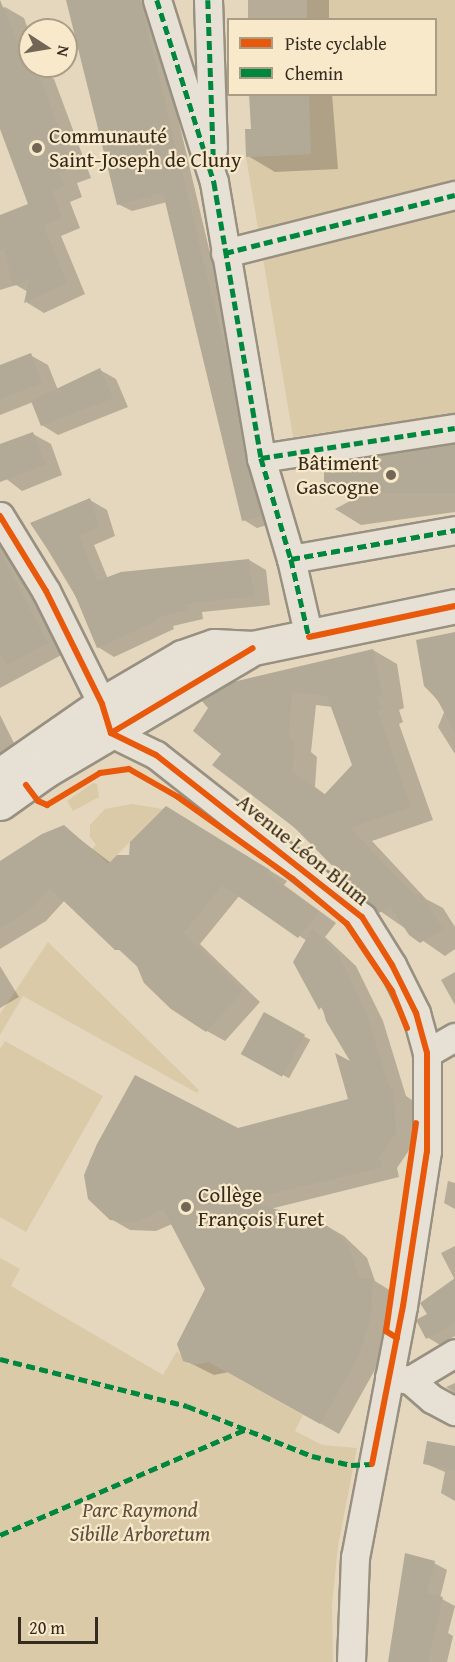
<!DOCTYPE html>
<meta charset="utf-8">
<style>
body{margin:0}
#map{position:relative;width:455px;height:1662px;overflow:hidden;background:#e4d7bd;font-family:"Gentium Book Plus",serif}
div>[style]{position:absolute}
.green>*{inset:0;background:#dbcaa8}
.shadow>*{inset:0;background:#0003;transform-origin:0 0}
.building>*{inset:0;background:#b2a997;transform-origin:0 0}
.roads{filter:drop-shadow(2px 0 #989080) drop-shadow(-2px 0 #989080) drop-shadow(0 2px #989080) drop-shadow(0 -2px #989080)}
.street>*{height:27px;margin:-13.5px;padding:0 13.5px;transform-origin:13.5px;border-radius:13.5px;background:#e7e1d5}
.secondary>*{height:33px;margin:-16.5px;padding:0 16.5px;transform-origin:16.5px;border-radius:16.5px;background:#e7e1d5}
.quiet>*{height:4.5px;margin-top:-2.25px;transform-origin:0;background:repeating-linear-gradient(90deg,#00873e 0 9px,transparent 0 13.5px)}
.cycleway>*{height:6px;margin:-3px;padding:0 3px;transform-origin:3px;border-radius:3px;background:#e8590c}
.dots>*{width:16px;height:16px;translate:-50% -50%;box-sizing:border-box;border:3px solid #f7e9ca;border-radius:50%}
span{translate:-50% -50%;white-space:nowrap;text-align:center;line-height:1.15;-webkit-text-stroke:4.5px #f7e9ca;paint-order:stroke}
.poi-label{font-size:21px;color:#352a1f}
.left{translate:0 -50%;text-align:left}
.right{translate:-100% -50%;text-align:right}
.street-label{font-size:21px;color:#352a1f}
.park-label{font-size:21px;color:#5c4f3d;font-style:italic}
.legend{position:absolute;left:227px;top:18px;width:210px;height:78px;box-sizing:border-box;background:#f7e9ca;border:2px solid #a99d86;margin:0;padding:8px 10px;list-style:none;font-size:18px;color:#352a1f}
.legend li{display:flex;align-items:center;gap:12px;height:30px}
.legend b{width:30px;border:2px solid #a99d86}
.north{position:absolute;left:18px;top:18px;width:60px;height:60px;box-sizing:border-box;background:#f7e9ca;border:2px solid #a99d86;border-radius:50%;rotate:102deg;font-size:16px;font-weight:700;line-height:24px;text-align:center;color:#352a1f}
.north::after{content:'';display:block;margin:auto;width:21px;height:27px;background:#726756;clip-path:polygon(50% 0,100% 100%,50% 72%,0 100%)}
.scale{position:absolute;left:18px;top:1617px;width:80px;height:27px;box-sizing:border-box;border:3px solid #352a1f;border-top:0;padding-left:8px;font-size:18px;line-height:21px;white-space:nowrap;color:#352a1f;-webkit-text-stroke:4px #f7e9ca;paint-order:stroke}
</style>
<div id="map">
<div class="green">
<div style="clip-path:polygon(307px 0,455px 0,455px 413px,293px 437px,246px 157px,308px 154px,308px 95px,436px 94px,436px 20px,307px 19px)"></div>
<div style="clip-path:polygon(93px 783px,97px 784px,99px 797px,73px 811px,67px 801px)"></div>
<div style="clip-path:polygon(132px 804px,163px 809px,108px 864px,92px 849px,96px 845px,90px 837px,90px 825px,105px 809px)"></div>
<div style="clip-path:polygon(48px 942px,199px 1090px,197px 1093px,23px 996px,0 1035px,0 1014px)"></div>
<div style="clip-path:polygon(5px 1041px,103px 1096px,26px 1232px,0 1217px,0 1049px)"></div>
<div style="clip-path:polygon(0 1258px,20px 1269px,11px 1286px,163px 1375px,177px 1351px,189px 1364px,207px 1361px,303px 1415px,295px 1431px,322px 1445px,357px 1448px,338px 1546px,332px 1605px,333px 1662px,0 1662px)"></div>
</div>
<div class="shadow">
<div style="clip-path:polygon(68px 0,150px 0,274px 523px,257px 528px,244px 520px,167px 202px,132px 211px,118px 204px)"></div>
<div style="left:248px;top:0;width:81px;height:20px"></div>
<div style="clip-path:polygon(5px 7px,24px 18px,30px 35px,30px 66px,42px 66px,44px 74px,54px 79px,91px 178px,77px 183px,82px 197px,70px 202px,80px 228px,61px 236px,85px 294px,44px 313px,26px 302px,28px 292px,16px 285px,0 290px,0 217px,30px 205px,0 125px,0 9px)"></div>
<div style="clip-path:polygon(251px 94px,332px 94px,338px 169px,275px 172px,248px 156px,252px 131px)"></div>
<div style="clip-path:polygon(30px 355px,48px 365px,58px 390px,100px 370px,116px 379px,128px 407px,58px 435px,42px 425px,33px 402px,0 415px,0 367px)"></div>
<div style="clip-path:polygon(33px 434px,51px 444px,62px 475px,22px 491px,0 474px,0 446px)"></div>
<div style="clip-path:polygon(455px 445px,455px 512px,361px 525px,335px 509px)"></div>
<div style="clip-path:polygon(90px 500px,107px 510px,115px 536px,94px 545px,108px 579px,249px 560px,266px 570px,270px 605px,202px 612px,203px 619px,173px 626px,174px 629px,114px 657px,98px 647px,83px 609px,32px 523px)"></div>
<div style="clip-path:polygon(0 534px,65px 653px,0 688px)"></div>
<div style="clip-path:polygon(455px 633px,455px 754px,438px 727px,445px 710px,426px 686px)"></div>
<div style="clip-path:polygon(evenodd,373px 650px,397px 664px,404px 708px,399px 710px,403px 722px,399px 724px,433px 820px,372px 841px,426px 899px,443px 908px,455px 927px,455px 949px,445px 956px,380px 911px,318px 846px,214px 765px,223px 753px,233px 683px,373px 650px,316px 705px,333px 707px,354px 766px,326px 795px,315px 787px,317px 757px,311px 752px,316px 705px)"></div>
<div style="clip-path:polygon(0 715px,16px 747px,0 755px)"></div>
<div style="clip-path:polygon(184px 818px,287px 881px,284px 885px,336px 923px,325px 937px,356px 966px,383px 1021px,406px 1096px,412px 1100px,414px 1143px,397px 1168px,399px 1177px,270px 1209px,325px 1225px,344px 1236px,367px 1258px,375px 1281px,391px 1291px,389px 1326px,377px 1366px,339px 1434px,229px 1372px,214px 1375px,184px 1360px,206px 1289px,172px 1224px,156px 1231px,130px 1230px,111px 1219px,86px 1184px,90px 1160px,136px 1077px,238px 1130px,350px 1100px,354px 1065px,295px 962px,307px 941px,240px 895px,200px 944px,260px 1002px,225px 1041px,207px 1031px,65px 900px,46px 921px,0 949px,0 863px,64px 827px,111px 863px,131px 857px)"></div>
<div style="clip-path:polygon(0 966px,19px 997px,0 1008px)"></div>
<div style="clip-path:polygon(455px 972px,455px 1005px,441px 980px)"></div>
<div style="left:264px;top:1014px;width:53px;height:44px;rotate:29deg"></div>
<div style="clip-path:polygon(448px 1181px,455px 1183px,455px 1209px,444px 1203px)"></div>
<div style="clip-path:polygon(455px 1246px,455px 1336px,440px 1345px,427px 1337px,429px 1315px,455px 1280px,441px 1253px)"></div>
<div style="clip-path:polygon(455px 1383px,455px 1393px,446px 1387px)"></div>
<div style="clip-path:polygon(455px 1447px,455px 1501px,441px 1493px,445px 1472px,424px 1463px)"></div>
<div style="clip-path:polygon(434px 1563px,447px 1570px,440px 1598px,455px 1606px,448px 1633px,453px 1636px,447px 1662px,390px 1662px)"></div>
</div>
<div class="building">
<div style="clip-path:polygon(0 0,29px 70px,36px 67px,73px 167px,59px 173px,64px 186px,52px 191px,62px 218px,43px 225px,67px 283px,24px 303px,29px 280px,13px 286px,4px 249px,0 250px,0 215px,28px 204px,0 129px)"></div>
<div style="clip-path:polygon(66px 0,140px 0,231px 374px,246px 462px,262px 516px,242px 521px,163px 193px,117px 205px)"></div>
<div style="clip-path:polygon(249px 94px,309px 94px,311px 154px,246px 157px,245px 129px,251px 129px)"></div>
<div style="clip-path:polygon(31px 353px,42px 383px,0 399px,0 365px)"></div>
<div style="clip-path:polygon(100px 368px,113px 398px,41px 426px,31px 401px)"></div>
<div style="clip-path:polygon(33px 432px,45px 465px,0 482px,0 444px)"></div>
<div style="left:455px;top:444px;width:49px;height:131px;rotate:90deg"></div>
<div style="clip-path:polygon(90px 498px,99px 527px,79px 535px,97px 581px,121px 572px,249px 559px,254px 596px,186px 604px,188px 610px,157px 617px,158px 620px,97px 648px,70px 583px,30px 523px)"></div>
<div style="clip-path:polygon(0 552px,48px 643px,7px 665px,0 653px)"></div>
<div style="clip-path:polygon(455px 632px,455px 733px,437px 699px,424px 686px,416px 640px)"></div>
<div style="clip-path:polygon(evenodd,373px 649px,382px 695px,376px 697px,381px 709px,377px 710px,411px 807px,350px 828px,415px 896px,420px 893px,443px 929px,420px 943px,409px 935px,390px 906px,379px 913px,293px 826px,212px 765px,221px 754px,193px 731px,208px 708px,201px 700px,233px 682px,373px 649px,293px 692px,327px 696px,352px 765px,324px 795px,292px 772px,294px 742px,288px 737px,293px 692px)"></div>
<div style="clip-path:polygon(166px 806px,270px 870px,267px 874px,319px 912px,298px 938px,222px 885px,183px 933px,243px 991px,206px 1032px,171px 1009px,144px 983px,136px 964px,122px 950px,115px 950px,50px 888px,28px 911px,0 928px,0 861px,42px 834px,64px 825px,108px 864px,117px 855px,129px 855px,130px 842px)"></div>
<div style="clip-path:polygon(312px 929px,338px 954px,365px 1009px,390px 1089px,394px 1088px,396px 1132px,379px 1158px,382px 1167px,246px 1200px,325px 1224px,349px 1246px,359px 1278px,373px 1279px,371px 1315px,359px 1355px,320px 1424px,209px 1362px,195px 1365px,183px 1361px,177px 1344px,205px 1289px,163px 1209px,137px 1222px,110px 1220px,88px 1199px,84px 1175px,97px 1144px,135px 1075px,238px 1128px,348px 1099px,335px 1053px,350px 1061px,326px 1021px,322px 1006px,319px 1010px,293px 962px)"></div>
<div style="left:264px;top:1012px;width:47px;height:48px;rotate:29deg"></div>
<div style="clip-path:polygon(455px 1278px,455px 1323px,426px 1339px,416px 1320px,427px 1314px,420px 1303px)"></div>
<div style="clip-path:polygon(427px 1441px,455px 1446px,455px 1470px,423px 1464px)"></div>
<div style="clip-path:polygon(405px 1553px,435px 1561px,427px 1593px,443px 1597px,428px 1662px,388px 1662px)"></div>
</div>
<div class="roads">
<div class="street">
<div style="left:157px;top:0;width:191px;rotate:72.6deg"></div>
<div style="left:214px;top:182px;width:280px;rotate:80.3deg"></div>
<div style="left:261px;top:458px;width:105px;rotate:73.5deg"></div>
<div style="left:291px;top:559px;width:80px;rotate:77deg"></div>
<div style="left:208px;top:0;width:149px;rotate:88.1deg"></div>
<div style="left:225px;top:253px;width:237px;rotate:-14.2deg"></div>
<div style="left:261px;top:458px;width:196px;rotate:-8.8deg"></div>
<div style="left:0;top:516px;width:88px;rotate:58.5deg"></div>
<div style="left:46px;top:591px;width:126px;rotate:63.6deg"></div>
<div style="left:102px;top:704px;width:30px;rotate:73deg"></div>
<div style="left:111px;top:733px;width:50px;rotate:26.1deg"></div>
<div style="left:156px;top:755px;width:262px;rotate:38.2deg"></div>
<div style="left:362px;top:917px;width:57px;rotate:58deg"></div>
<div style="left:392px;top:965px;width:54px;rotate:63.4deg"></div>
<div style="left:416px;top:1013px;width:41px;rotate:74.6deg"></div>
<div style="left:427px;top:1053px;width:98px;rotate:90deg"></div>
<div style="left:427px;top:1151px;width:157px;rotate:98.8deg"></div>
<div style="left:403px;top:1306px;width:256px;rotate:100.8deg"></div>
<div style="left:355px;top:1557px;width:105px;rotate:92.2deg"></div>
<div style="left:291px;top:559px;width:167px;rotate:-10deg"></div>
<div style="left:427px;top:1053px;width:32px;rotate:-30deg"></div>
<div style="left:389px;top:1377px;width:21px;rotate:8deg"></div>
<div style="left:410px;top:1380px;width:52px;rotate:-31deg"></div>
<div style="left:410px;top:1380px;width:29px;rotate:41deg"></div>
<div style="left:432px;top:1399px;width:26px;rotate:28deg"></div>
</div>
<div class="secondary">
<div style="left:0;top:775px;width:124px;rotate:-34.8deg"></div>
<div style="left:102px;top:704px;width:93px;rotate:-30.4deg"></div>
<div style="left:182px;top:657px;width:34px;rotate:-19deg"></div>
<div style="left:214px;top:646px;width:39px;rotate:3deg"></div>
<div style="left:253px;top:648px;width:206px;rotate:-11.7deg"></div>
<div style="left:0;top:803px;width:55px;rotate:-35.4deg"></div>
<div style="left:45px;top:771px;width:234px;rotate:-30.6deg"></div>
</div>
</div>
<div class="quiet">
<div style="left:157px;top:0;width:191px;rotate:72.6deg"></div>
<div style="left:214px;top:182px;width:280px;rotate:80.3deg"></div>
<div style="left:261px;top:458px;width:105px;rotate:73.5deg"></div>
<div style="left:291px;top:559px;width:80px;rotate:77deg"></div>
<div style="left:208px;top:0;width:168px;rotate:88deg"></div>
<div style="left:225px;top:253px;width:237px;rotate:-14.2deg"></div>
<div style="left:261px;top:458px;width:196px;rotate:-8.8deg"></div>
<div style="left:291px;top:559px;width:167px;rotate:-10deg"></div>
<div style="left:0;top:1359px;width:193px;rotate:14.1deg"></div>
<div style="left:187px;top:1406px;width:135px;rotate:21.8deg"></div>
<div style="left:312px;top:1456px;width:40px;rotate:13deg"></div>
<div style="left:351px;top:1465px;width:21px;rotate:-3deg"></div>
<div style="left:0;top:1535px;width:270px;rotate:-23.3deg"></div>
</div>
<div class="cycleway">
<div style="left:0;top:516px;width:88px;rotate:58.5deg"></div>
<div style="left:46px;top:591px;width:126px;rotate:63.6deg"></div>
<div style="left:102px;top:704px;width:30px;rotate:73deg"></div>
<div style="left:309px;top:637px;width:149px;rotate:-12deg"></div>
<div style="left:111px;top:733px;width:50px;rotate:26.1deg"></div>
<div style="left:156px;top:755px;width:262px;rotate:38.2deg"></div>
<div style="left:362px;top:917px;width:57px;rotate:58deg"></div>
<div style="left:392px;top:965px;width:54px;rotate:63.4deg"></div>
<div style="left:416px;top:1013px;width:41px;rotate:74.6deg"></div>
<div style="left:427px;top:1053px;width:98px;rotate:90deg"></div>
<div style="left:427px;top:1151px;width:157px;rotate:98.8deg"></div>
<div style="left:403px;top:1306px;width:161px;rotate:101.1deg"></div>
<div style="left:111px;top:733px;width:165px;rotate:-30.9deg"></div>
<div style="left:26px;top:785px;width:20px;rotate:53deg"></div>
<div style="left:38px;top:801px;width:10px;rotate:24deg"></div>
<div style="left:47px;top:805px;width:62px;rotate:-31.1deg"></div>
<div style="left:100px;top:773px;width:29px;rotate:-8deg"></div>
<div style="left:129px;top:769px;width:56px;rotate:29.7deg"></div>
<div style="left:178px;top:797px;width:141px;rotate:35.5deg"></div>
<div style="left:293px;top:879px;width:70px;rotate:39.8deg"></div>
<div style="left:347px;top:924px;width:81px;rotate:56.1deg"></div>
<div style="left:392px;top:991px;width:40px;rotate:68deg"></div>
<div style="left:397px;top:1338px;width:13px;rotate:-148deg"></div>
<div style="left:386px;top:1331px;width:210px;rotate:-81.8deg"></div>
</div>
<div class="dots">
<div style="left:37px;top:148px;background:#726756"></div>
<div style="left:391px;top:475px;background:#726756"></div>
<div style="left:186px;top:1207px;background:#726756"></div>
</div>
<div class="poi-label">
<span class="left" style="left:49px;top:148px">Communauté<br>Saint-Joseph de Cluny</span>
<span class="right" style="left:379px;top:475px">Bâtiment<br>Gascogne</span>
<span class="left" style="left:198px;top:1207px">Collège<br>François Furet</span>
</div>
<div class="street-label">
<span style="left:303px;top:850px;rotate:39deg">Avenue Léon Blum</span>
</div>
<div class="park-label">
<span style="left:140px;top:1522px">Parc Raymond<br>Sibille Arboretum</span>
</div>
<ul class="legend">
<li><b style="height:8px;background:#e8590c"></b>Piste cyclable</li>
<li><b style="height:8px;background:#00873e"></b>Chemin</li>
</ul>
<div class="north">N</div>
<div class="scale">20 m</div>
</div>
